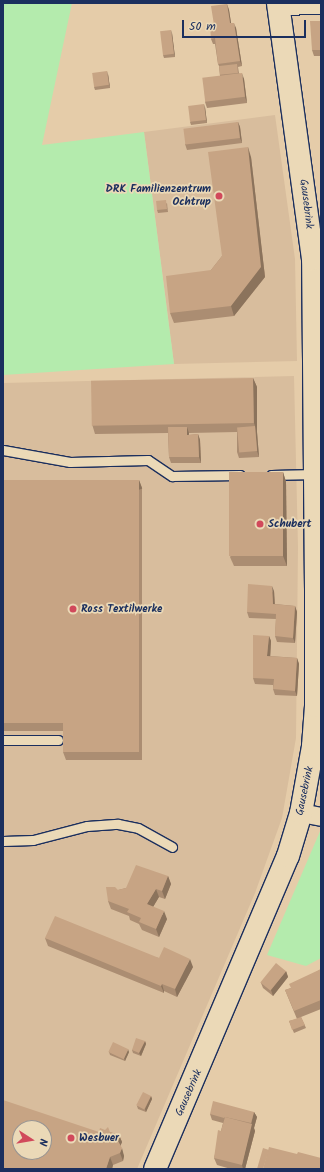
<!DOCTYPE html>
<style>
body{margin:0}
#map{position:relative;width:324px;height:1172px;overflow:hidden;background:#e5cca9;font-family:Kalam,sans-serif}
div>[style]{position:absolute}
.built>*{inset:0;background:#d8bd9d}
.green>*{inset:0;background:#b4ebad}
.roads{filter:drop-shadow(1px 0 #1b2f5e) drop-shadow(-1px 0 #1b2f5e) drop-shadow(0 1px #1b2f5e) drop-shadow(0 -1px #1b2f5e)}
.lane>*{height:9px;margin:-4.5px;padding:0 4.5px;transform-origin:4.5px;border-radius:4.5px;background:#ebd9b7}
.street>*{height:18px;margin:-9px;padding:0 9px;transform-origin:9px;border-radius:9px;background:#ebd9b7}
.secondary>*{height:22px;margin:-11px;padding:0 11px;transform-origin:11px;border-radius:11px;background:#ebd9b7}
.wall>*{inset:0;background:#ab8d72}
.shaded-wall>*{inset:0;background:#8b735c;transform-origin:0 0}
.building>*{inset:0;background:#c7a484;transform-origin:0 0}
.dots>*{width:11px;height:11px;translate:-50% -50%;box-sizing:border-box;border:2px solid #ebd9b7;border-radius:50%}
span{translate:-50% -50%;white-space:nowrap;text-align:center;line-height:1.15;-webkit-text-stroke:3.5px #ebd9b7;paint-order:stroke}
.poi-label{font-size:11px;color:#1b2f5e;font-weight:700}
.right{translate:-100% -50%;text-align:right}
.left{translate:0 -50%;text-align:left}
.street-label{font-size:11px;color:#1b2f5e}
.frame{position:absolute;inset:0;border:4px solid #1b2f5e;pointer-events:none}
.north{position:absolute;left:12px;top:1120px;width:40px;height:40px;box-sizing:border-box;background:#ebd9b7;border:1px solid #989593;border-radius:50%;rotate:102deg;font-size:11px;font-weight:700;line-height:16px;text-align:center;color:#1b2f5e}
.north::after{content:'';display:block;margin:auto;width:14px;height:18px;background:#d1495b;clip-path:polygon(50% 0,100% 100%,50% 72%,0 100%)}
.scale{position:absolute;left:182px;top:20px;width:124px;height:18px;box-sizing:border-box;border:2px solid #1b2f5e;border-top:0;padding-left:5px;font-size:12px;line-height:14px;white-space:nowrap;color:#1b2f5e;-webkit-text-stroke:3px #ebd9b7;paint-order:stroke}
</style>
<div id="map">
<div class="built">
<div style="clip-path:polygon(275px 115px,295px 259px,297px 361px,174px 364px,144px 132px)"></div>
<div style="clip-path:polygon(evenodd,294px 376px,298px 547px,296px 738px,282px 818px,255px 893px,137px 1169px,3px 1169px,3px 383px,294px 376px,20px 1128px,44px 1128px,44px 1152px,20px 1152px,20px 1128px)"></div>
</div>
<div class="green">
<div style="clip-path:polygon(3px 3px,72px 3px,42px 145px,144px 132px,174px 364px,3px 375px)"></div>
<div style="clip-path:polygon(321px 829px,321px 958px,306px 966px,267px 955px)"></div>
</div>
<div class="roads">
<div class="lane">
<div style="left:3px;top:450px;width:68px;rotate:10.2deg"></div>
<div style="left:70px;top:462px;width:78px;rotate:-1.5deg"></div>
<div style="left:148px;top:460px;width:29px;rotate:34deg"></div>
<div style="left:172px;top:476px;width:68px;rotate:-0.8deg"></div>
<div style="left:271px;top:475px;width:45px;rotate:-1.3deg"></div>
<div style="left:3px;top:740px;width:55px"></div>
<div style="left:3px;top:841px;width:30px;rotate:-2deg"></div>
<div style="left:33px;top:840px;width:56px;rotate:-14.5deg"></div>
<div style="left:87px;top:826px;width:31px;rotate:-4deg"></div>
<div style="left:118px;top:824px;width:20px;rotate:11deg"></div>
<div style="left:138px;top:828px;width:39px;rotate:29deg"></div>
</div>
<div class="street">
<div style="left:279px;top:6px;width:42px;rotate:-1.4deg"></div>
<div style="left:301px;top:813px;width:20px;rotate:11deg"></div>
</div>
<div class="secondary">
<div style="left:155px;top:1169px;width:340px;rotate:-67deg"></div>
<div style="left:288px;top:856px;width:45px;rotate:-73.2deg"></div>
<div style="left:301px;top:813px;width:68px;rotate:-79.8deg"></div>
<div style="left:313px;top:746px;width:40px;rotate:-85.7deg"></div>
<div style="left:316px;top:706px;width:116px;rotate:-90deg"></div>
<div style="left:316px;top:590px;width:331px;rotate:-90.5deg"></div>
<div style="left:313px;top:259px;width:258px;rotate:-97.8deg"></div>
</div>
</div>
<div class="wall">
<div style="clip-path:polygon(227px 4px,229px 10px,231px 23px,236px 28px,242px 66px,238px 67px,239px 73px,244px 79px,247px 103px,207px 108px,205px 102px,220px 76px,219px 66px,218px 64px,215px 44px,213px 44px,211px 39px,214px 25px)"></div>
<div style="clip-path:polygon(321px 21px,321px 56px,314px 56px,312px 50px)"></div>
<div style="clip-path:polygon(172px 33px,175px 57px,164px 58px,163px 55px)"></div>
<div style="clip-path:polygon(108px 74px,110px 88px,95px 90px,94px 87px)"></div>
<div style="clip-path:polygon(205px 107px,207px 123px,191px 125px,190px 122px)"></div>
<div style="clip-path:polygon(238px 122px,240px 127px,242px 143px,187px 150px,185px 144px)"></div>
<div style="clip-path:polygon(251px 157px,265px 277px,234px 316px,174px 323px,170px 313px,211px 270px,222px 256px)"></div>
<div style="clip-path:polygon(167px 203px,168px 212px,158px 213px,157px 210px)"></div>
<div style="clip-path:polygon(253px 378px,257px 387px,257px 432px,259px 457px,239px 458px,237px 452px,237px 432px,189px 433px,189px 435px,198px 434px,200px 440px,201px 463px,171px 463px,169px 457px,168px 433px,95px 434px,92px 424px)"></div>
<div style="clip-path:polygon(283px 472px,286px 482px,287px 566px,234px 566px,230px 557px)"></div>
<div style="clip-path:polygon(3px 480px,139px 480px,142px 488px,142px 760px,66px 760px,63px 752px,63px 731px,3px 731px)"></div>
<div style="clip-path:polygon(274px 591px,275px 604px,295px 606px,297px 612px,295px 643px,277px 642px,275px 636px,276px 619px,249px 618px,247px 612px)"></div>
<div style="clip-path:polygon(269px 636px,271px 641px,270px 656px,297px 658px,299px 664px,297px 696px,275px 695px,273px 689px,273px 685px,255px 684px,253px 678px)"></div>
<div style="clip-path:polygon(168px 876px,171px 884px,165px 899px,159px 897px,153px 907px,167px 919px,159px 937px,142px 930px,139px 924px,130px 920px,129px 916px,111px 909px,108px 901px,118px 890px,126px 888px)"></div>
<div style="clip-path:polygon(45px 938px,159px 958px,193px 967px,177px 997px,164px 991px,164px 993px,48px 946px)"></div>
<div style="clip-path:polygon(321px 969px,321px 1009px,301px 1017px,306px 1028px,294px 1033px,289px 1021px,297px 1019px,285px 990px,291px 988px)"></div>
<div style="clip-path:polygon(286px 971px,288px 977px,273px 996px,263px 988px,261px 983px)"></div>
<div style="clip-path:polygon(145px 1041px,146px 1044px,141px 1056px,133px 1053px,132px 1050px)"></div>
<div style="clip-path:polygon(109px 1052px,129px 1052px,125px 1061px,110px 1055px)"></div>
<div style="clip-path:polygon(151px 1096px,152px 1099px,146px 1112px,138px 1109px,137px 1106px)"></div>
<div style="clip-path:polygon(254px 1112px,257px 1117px,254px 1128px,255px 1131px,245px 1169px,231px 1169px,217px 1165px,214px 1158px,223px 1123px,212px 1120px,210px 1114px)"></div>
<div style="clip-path:polygon(99px 1132px,110px 1132px,119px 1135px,122px 1142px,120px 1146px,124px 1156px,123px 1161px,113px 1165px,112px 1169px,3px 1169px)"></div>
</div>
<div class="shaded-wall">
<div style="clip-path:polygon(227px 4px,229px 10px,232px 29px,230px 23px)"></div>
<div style="clip-path:polygon(234px 23px,236px 28px,242px 66px,240px 61px)"></div>
<div style="clip-path:polygon(171px 30px,172px 33px,175px 57px,174px 54px)"></div>
<div style="clip-path:polygon(107px 71px,108px 74px,110px 88px,109px 85px)"></div>
<div style="clip-path:polygon(242px 73px,244px 79px,247px 103px,245px 97px)"></div>
<div style="clip-path:polygon(204px 104px,205px 107px,207px 123px,206px 120px)"></div>
<div style="clip-path:polygon(238px 122px,240px 127px,242px 143px,240px 138px)"></div>
<div style="clip-path:polygon(248px 147px,251px 157px,265px 277px,234px 316px,231px 306px)"></div>
<div style="clip-path:polygon(253px 378px,257px 387px,257px 432px,259px 457px,257px 451px,255px 426px,254px 423px)"></div>
<div style="clip-path:polygon(187px 427px,189px 433px,189px 440px,187px 435px)"></div>
<div style="clip-path:polygon(198px 434px,200px 440px,201px 463px,199px 457px)"></div>
<div style="clip-path:polygon(283px 472px,286px 482px,287px 566px,283px 556px)"></div>
<div style="left:139px;top:480px;width:9px;height:272px;rotate:69deg"></div>
<div style="clip-path:polygon(272px 586px,274px 591px,275px 610px,273px 604px)"></div>
<div style="clip-path:polygon(295px 606px,297px 612px,295px 643px,293px 638px)"></div>
<div style="clip-path:polygon(269px 636px,271px 641px,270px 662px,267px 656px)"></div>
<div style="clip-path:polygon(297px 658px,299px 664px,297px 696px,295px 691px)"></div>
<div style="clip-path:polygon(168px 876px,171px 884px,165px 899px,162px 891px)"></div>
<div style="clip-path:polygon(156px 889px,159px 897px,150px 912px,147px 904px)"></div>
<div style="clip-path:polygon(164px 911px,167px 919px,159px 937px,156px 929px)"></div>
<div style="clip-path:polygon(190px 959px,193px 967px,177px 997px,175px 989px)"></div>
<div style="clip-path:polygon(286px 971px,288px 977px,273px 996px,271px 990px)"></div>
<div style="clip-path:polygon(162px 984px,164px 991px,164px 993px,161px 986px)"></div>
<div style="clip-path:polygon(145px 1041px,146px 1044px,141px 1056px,139px 1053px)"></div>
<div style="clip-path:polygon(128px 1049px,129px 1052px,125px 1061px,124px 1058px)"></div>
<div style="clip-path:polygon(151px 1096px,152px 1099px,146px 1112px,145px 1109px)"></div>
<div style="clip-path:polygon(254px 1112px,257px 1117px,254px 1128px,255px 1131px,245px 1169px,243px 1169px,242px 1165px)"></div>
<div style="clip-path:polygon(119px 1135px,122px 1142px,120px 1147px,117px 1139px)"></div>
<div style="clip-path:polygon(122px 1148px,124px 1156px,123px 1161px,120px 1153px)"></div>
<div style="clip-path:polygon(110px 1157px,113px 1165px,112px 1169px,106px 1169px)"></div>
</div>
<div class="building">
<div style="clip-path:polygon(227px 4px,230px 23px,234px 23px,240px 61px,218px 64px,215px 38px,211px 39px,210px 26px,214px 25px,211px 6px)"></div>
<div style="clip-path:polygon(310px 21px,321px 21px,321px 50px,312px 50px)"></div>
<div style="left:171px;top:30px;width:24px;height:11px;rotate:83deg"></div>
<div style="left:237px;top:64px;width:9px;height:18px;rotate:84deg"></div>
<div style="left:107px;top:71px;width:14px;height:15px;rotate:82deg"></div>
<div style="left:242px;top:73px;width:24px;height:40px;rotate:83deg"></div>
<div style="left:204px;top:104px;width:16px;height:16px;rotate:83deg"></div>
<div style="left:238px;top:122px;width:16px;height:55px;rotate:83deg"></div>
<div style="clip-path:polygon(248px 147px,261px 267px,231px 306px,170px 313px,166px 276px,211px 270px,222px 256px,208px 152px)"></div>
<div style="left:166px;top:200px;width:9px;height:10px;rotate:84deg"></div>
<div style="left:253px;top:378px;width:45px;height:162px;rotate:89deg"></div>
<div style="left:255px;top:426px;width:25px;height:18px;rotate:85deg"></div>
<div style="clip-path:polygon(168px 427px,187px 427px,187px 435px,198px 434px,199px 457px,169px 457px)"></div>
<div style="left:283px;top:472px;width:84px;height:54px;rotate:90deg"></div>
<div style="clip-path:polygon(3px 480px,139px 480px,139px 752px,63px 752px,63px 723px,3px 723px)"></div>
<div style="clip-path:polygon(248px 584px,272px 586px,273px 604px,295px 606px,293px 638px,275px 636px,276px 614px,247px 612px)"></div>
<div style="clip-path:polygon(253px 635px,269px 636px,267px 656px,297px 658px,295px 691px,273px 689px,274px 679px,253px 678px)"></div>
<div style="clip-path:polygon(136px 865px,168px 876px,162px 891px,156px 889px,147px 904px,164px 911px,156px 929px,139px 922px,141px 918px,127px 912px,129px 909px,108px 901px,106px 887px,115px 887px,118px 890px,126px 888px)"></div>
<div style="clip-path:polygon(55px 916px,159px 958px,164px 947px,190px 959px,175px 989px,162px 984px,161px 986px,45px 938px)"></div>
<div style="left:276px;top:963px;width:13px;height:25px;rotate:39deg"></div>
<div style="clip-path:polygon(321px 969px,321px 1000px,294px 1011px,285px 990px,291px 988px,289px 984px)"></div>
<div style="clip-path:polygon(301px 1017px,305px 1025px,292px 1030px,289px 1021px)"></div>
<div style="clip-path:polygon(136px 1038px,145px 1041px,139px 1053px,132px 1050px)"></div>
<div style="left:113px;top:1042px;width:17px;height:11px;rotate:25deg"></div>
<div style="left:143px;top:1092px;width:9px;height:15px;rotate:27deg"></div>
<div style="clip-path:polygon(evenodd,3px 1100px,99px 1132px,100px 1128px,105px 1130px,108px 1127px,110px 1132px,119px 1135px,117px 1139px,122px 1148px,120px 1153px,110px 1157px,106px 1169px,3px 1169px,3px 1100px,20px 1128px,44px 1128px,44px 1152px,20px 1152px,20px 1128px)"></div>
<div style="clip-path:polygon(213px 1101px,254px 1112px,251px 1123px,225px 1117px,224px 1118px,210px 1114px)"></div>
<div style="clip-path:polygon(225px 1117px,252px 1124px,242px 1165px,214px 1158px,218px 1130px,221px 1131px)"></div>
<div style="clip-path:polygon(269px 1147px,297px 1154px,298px 1152px,321px 1158px,321px 1169px,263px 1169px)"></div>
<div style="clip-path:polygon(263px 1148px,269px 1150px,263px 1169px,257px 1169px)"></div>
</div>
<div class="dots">
<div style="left:219px;top:196px;background:#d1495b"></div>
<div style="left:260px;top:524px;background:#d1495b"></div>
<div style="left:73px;top:609px;background:#d1495b"></div>
<div style="left:71px;top:1138px;background:#d1495b"></div>
</div>
<div class="poi-label">
<span class="right" style="left:211px;top:196px">DRK Familienzentrum<br>Ochtrup</span>
<span class="left" style="left:268px;top:524px">Schubert</span>
<span class="left" style="left:81px;top:609px">Ross Textilwerke</span>
<span class="left" style="left:79px;top:1138px">Wesbuer</span>
</div>
<div class="street-label">
<span style="left:306px;top:204px;rotate:83deg">Gausebrink</span>
<span style="left:305px;top:791px;rotate:-78deg">Gausebrink</span>
<span style="left:189px;top:1093px;rotate:-66deg">Gausebrink</span>
</div>
<div class="frame"></div>
<div class="north">N</div>
<div class="scale">50 m</div>
</div>
